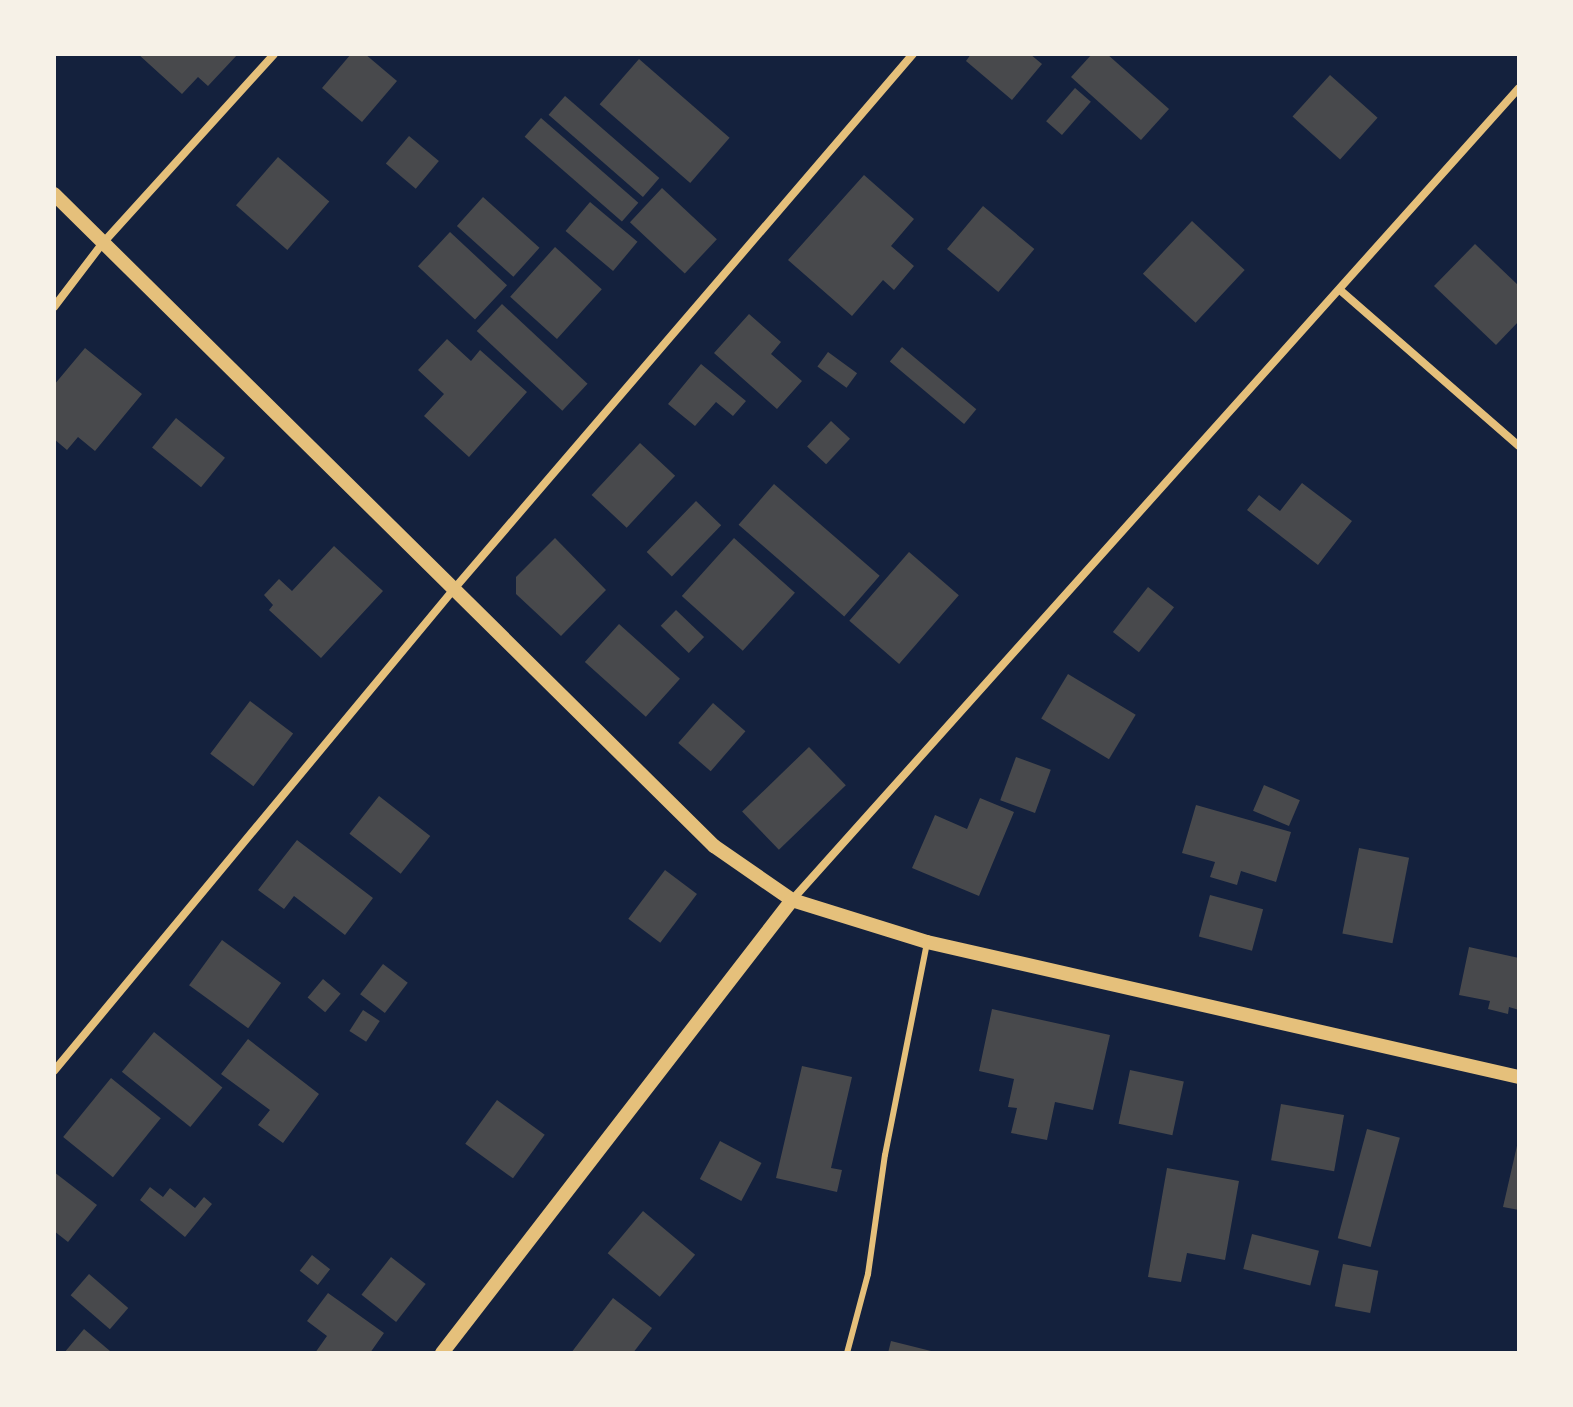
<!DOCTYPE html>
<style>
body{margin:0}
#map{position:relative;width:1573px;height:1407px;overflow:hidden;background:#14213d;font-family:Mulish,sans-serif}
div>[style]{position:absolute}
.building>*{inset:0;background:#48494c;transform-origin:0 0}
.service>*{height:6px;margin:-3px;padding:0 3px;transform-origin:3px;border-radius:3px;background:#e5c07b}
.minor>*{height:8px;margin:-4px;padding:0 4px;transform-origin:4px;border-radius:4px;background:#e5c07b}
.tertiary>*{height:14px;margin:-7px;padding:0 7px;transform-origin:7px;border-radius:7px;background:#e5c07b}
span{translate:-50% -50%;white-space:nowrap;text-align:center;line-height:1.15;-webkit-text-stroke:8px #f6f1e7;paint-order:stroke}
.frame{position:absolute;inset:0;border:56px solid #f6f1e7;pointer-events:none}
</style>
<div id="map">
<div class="building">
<div style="clip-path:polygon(138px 54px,238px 54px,208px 86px,198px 77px,182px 94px)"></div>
<div style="clip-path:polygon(351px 54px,365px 54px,397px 81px,362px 122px,322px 88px)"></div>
<div style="clip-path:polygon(971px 54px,1030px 54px,1042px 64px,1012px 100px,966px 61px)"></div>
<div style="clip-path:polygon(1092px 54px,1107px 54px,1169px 109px,1141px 140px,1071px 77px)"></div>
<div style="left:639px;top:59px;width:120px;height:60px;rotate:41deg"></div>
<div style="left:1330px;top:75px;width:64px;height:56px;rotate:42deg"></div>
<div style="left:1075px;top:88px;width:21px;height:44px;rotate:41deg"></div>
<div style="left:565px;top:96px;width:125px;height:25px;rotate:41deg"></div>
<div style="left:541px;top:118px;width:129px;height:25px;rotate:41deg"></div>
<div style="left:409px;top:136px;width:39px;height:36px;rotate:40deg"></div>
<div style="left:278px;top:157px;width:68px;height:64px;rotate:41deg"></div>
<div style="clip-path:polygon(864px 175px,914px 219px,891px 246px,914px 266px,894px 290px,883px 280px,852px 316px,788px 260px)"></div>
<div style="left:662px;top:188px;width:75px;height:47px;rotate:43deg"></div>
<div style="left:483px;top:197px;width:76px;height:39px;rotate:42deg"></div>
<div style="left:590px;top:202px;width:62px;height:38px;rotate:40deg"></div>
<div style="left:983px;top:206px;width:67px;height:56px;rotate:40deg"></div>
<div style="left:1192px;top:221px;width:72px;height:72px;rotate:43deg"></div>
<div style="left:450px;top:232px;width:78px;height:47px;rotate:43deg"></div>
<div style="clip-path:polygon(1475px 244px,1519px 286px,1519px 321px,1496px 345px,1434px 286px)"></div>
<div style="left:555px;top:247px;width:63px;height:67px;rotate:42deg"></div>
<div style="left:502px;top:304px;width:117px;height:37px;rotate:43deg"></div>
<div style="clip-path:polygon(749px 314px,781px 342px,771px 354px,802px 381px,777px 409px,714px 353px)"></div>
<div style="clip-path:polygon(447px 339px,471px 361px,480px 350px,527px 392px,469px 457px,424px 416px,444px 394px,418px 370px)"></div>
<div style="left:902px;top:347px;width:97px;height:19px;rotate:40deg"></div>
<div style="clip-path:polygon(85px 348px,142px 394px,95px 451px,78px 437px,67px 450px,54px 439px,54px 385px)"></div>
<div style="left:828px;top:352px;width:36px;height:18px;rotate:36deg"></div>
<div style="clip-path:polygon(701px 364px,746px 401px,733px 416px,716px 402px,695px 426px,668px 404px)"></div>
<div style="left:176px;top:418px;width:63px;height:38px;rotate:39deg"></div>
<div style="left:831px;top:421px;width:26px;height:35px;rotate:43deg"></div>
<div style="left:640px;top:443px;width:48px;height:71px;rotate:43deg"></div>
<div style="clip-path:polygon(1302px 483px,1352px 521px,1318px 565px,1247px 510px,1259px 495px,1280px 511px)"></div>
<div style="left:774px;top:484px;width:140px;height:54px;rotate:41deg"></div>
<div style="left:696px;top:501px;width:35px;height:71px;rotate:44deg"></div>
<div style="clip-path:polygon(555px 538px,606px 590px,561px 636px,516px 594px,516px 577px)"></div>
<div style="left:734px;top:538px;width:82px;height:78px;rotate:42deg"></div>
<div style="clip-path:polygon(334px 546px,383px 591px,321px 658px,269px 610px,273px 605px,264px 595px,279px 579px,292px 591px)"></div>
<div style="left:909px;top:552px;width:66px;height:91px;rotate:41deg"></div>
<div style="left:1148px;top:587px;width:33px;height:57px;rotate:38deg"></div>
<div style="left:676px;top:610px;width:39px;height:22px;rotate:44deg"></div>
<div style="left:619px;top:624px;width:82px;height:51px;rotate:42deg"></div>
<div style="left:1068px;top:674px;width:79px;height:52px;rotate:31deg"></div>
<div style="left:250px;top:701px;width:54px;height:66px;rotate:37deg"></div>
<div style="left:713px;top:703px;width:43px;height:53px;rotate:41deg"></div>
<div style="left:809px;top:747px;width:53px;height:93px;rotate:46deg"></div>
<div style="left:1016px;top:757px;width:37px;height:46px;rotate:20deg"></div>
<div style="left:1264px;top:785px;width:39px;height:28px;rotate:23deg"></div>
<div style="left:379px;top:796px;width:65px;height:48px;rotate:38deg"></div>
<div style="clip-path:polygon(980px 798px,1014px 812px,979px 896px,912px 868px,935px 815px,967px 829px)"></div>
<div style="clip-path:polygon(1196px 805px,1291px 832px,1276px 882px,1241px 871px,1237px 885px,1210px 877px,1215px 862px,1182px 853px)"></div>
<div style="clip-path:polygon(297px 840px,373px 898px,345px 935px,294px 896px,284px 909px,258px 890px)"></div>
<div style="left:1359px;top:848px;width:51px;height:87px;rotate:11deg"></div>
<div style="left:665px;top:870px;width:40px;height:61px;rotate:37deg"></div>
<div style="left:1210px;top:895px;width:55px;height:43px;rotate:15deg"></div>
<div style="left:222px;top:940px;width:73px;height:56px;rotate:36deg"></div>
<div style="clip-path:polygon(1469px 947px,1519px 958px,1519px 1010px,1509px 1007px,1508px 1014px,1488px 1009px,1490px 1001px,1459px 995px)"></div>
<div style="left:383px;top:964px;width:31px;height:38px;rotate:37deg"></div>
<div style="left:323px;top:979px;width:23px;height:24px;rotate:40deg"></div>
<div style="clip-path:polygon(992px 1009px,1110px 1035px,1093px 1110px,1055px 1102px,1047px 1140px,1011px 1133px,1017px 1108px,1008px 1107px,1014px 1079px,979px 1071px)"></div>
<div style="left:363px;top:1010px;width:20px;height:25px;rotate:33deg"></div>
<div style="left:154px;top:1032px;width:88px;height:51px;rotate:39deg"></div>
<div style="clip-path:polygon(248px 1039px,319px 1094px,283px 1143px,258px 1125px,270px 1110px,221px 1074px)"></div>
<div style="clip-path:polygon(802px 1066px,852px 1077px,831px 1168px,842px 1170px,837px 1192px,776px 1178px)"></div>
<div style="left:1130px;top:1070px;width:55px;height:55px;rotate:12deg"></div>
<div style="left:111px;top:1078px;width:64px;height:76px;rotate:39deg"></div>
<div style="left:497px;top:1100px;width:59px;height:54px;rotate:36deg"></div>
<div style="left:1281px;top:1104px;width:64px;height:57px;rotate:10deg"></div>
<div style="left:1367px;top:1129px;width:34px;height:113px;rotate:15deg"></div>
<div style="clip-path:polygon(1519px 1137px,1519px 1210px,1503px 1207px)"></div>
<div style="left:720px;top:1141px;width:47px;height:43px;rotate:28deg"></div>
<div style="clip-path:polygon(1167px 1168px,1239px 1181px,1225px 1260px,1187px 1253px,1181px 1282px,1148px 1277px)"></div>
<div style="clip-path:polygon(54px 1172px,97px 1205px,68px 1242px,54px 1231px)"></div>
<div style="clip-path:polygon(150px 1187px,163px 1197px,170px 1188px,195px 1208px,204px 1197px,212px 1204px,185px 1237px,140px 1200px)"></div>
<div style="left:643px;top:1211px;width:68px;height:55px;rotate:40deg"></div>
<div style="left:1252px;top:1234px;width:69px;height:36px;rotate:14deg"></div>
<div style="left:312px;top:1255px;width:23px;height:20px;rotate:38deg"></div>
<div style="left:391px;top:1257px;width:44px;height:48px;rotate:38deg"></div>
<div style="left:1343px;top:1264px;width:36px;height:43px;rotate:11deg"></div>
<div style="left:89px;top:1274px;width:52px;height:28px;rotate:41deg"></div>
<div style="clip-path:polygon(328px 1293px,384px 1333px,370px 1353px,315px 1353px,327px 1336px,307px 1321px)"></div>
<div style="clip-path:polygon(613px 1298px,652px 1328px,633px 1353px,571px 1353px)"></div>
<div style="clip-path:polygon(84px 1329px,110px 1351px,109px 1353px,64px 1353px)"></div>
<div style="clip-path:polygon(891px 1341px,935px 1352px,935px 1353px,888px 1353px)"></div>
</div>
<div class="service">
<div style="left:847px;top:1353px;width:82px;rotate:-75.1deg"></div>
<div style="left:868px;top:1274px;width:120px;rotate:-81.9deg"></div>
<div style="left:885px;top:1155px;width:217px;rotate:-78.8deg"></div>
</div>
<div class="minor">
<div style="left:1340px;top:290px;width:237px;rotate:41.1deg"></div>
<div style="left:54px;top:307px;width:79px;rotate:-52.7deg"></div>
<div style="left:102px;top:244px;width:256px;rotate:-47.8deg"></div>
<div style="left:792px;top:900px;width:1090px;rotate:-48.16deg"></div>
<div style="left:54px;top:1071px;width:626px;rotate:-50.31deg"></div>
<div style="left:454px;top:589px;width:705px;rotate:-49.37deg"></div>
</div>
<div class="tertiary">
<div style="left:54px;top:194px;width:928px;rotate:44.65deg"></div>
<div style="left:714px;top:846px;width:95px;rotate:34.7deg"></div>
<div style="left:792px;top:900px;width:141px;rotate:17.3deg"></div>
<div style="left:927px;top:942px;width:607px;rotate:12.85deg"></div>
<div style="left:442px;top:1353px;width:572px;rotate:-52.31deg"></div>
</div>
<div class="frame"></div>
</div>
